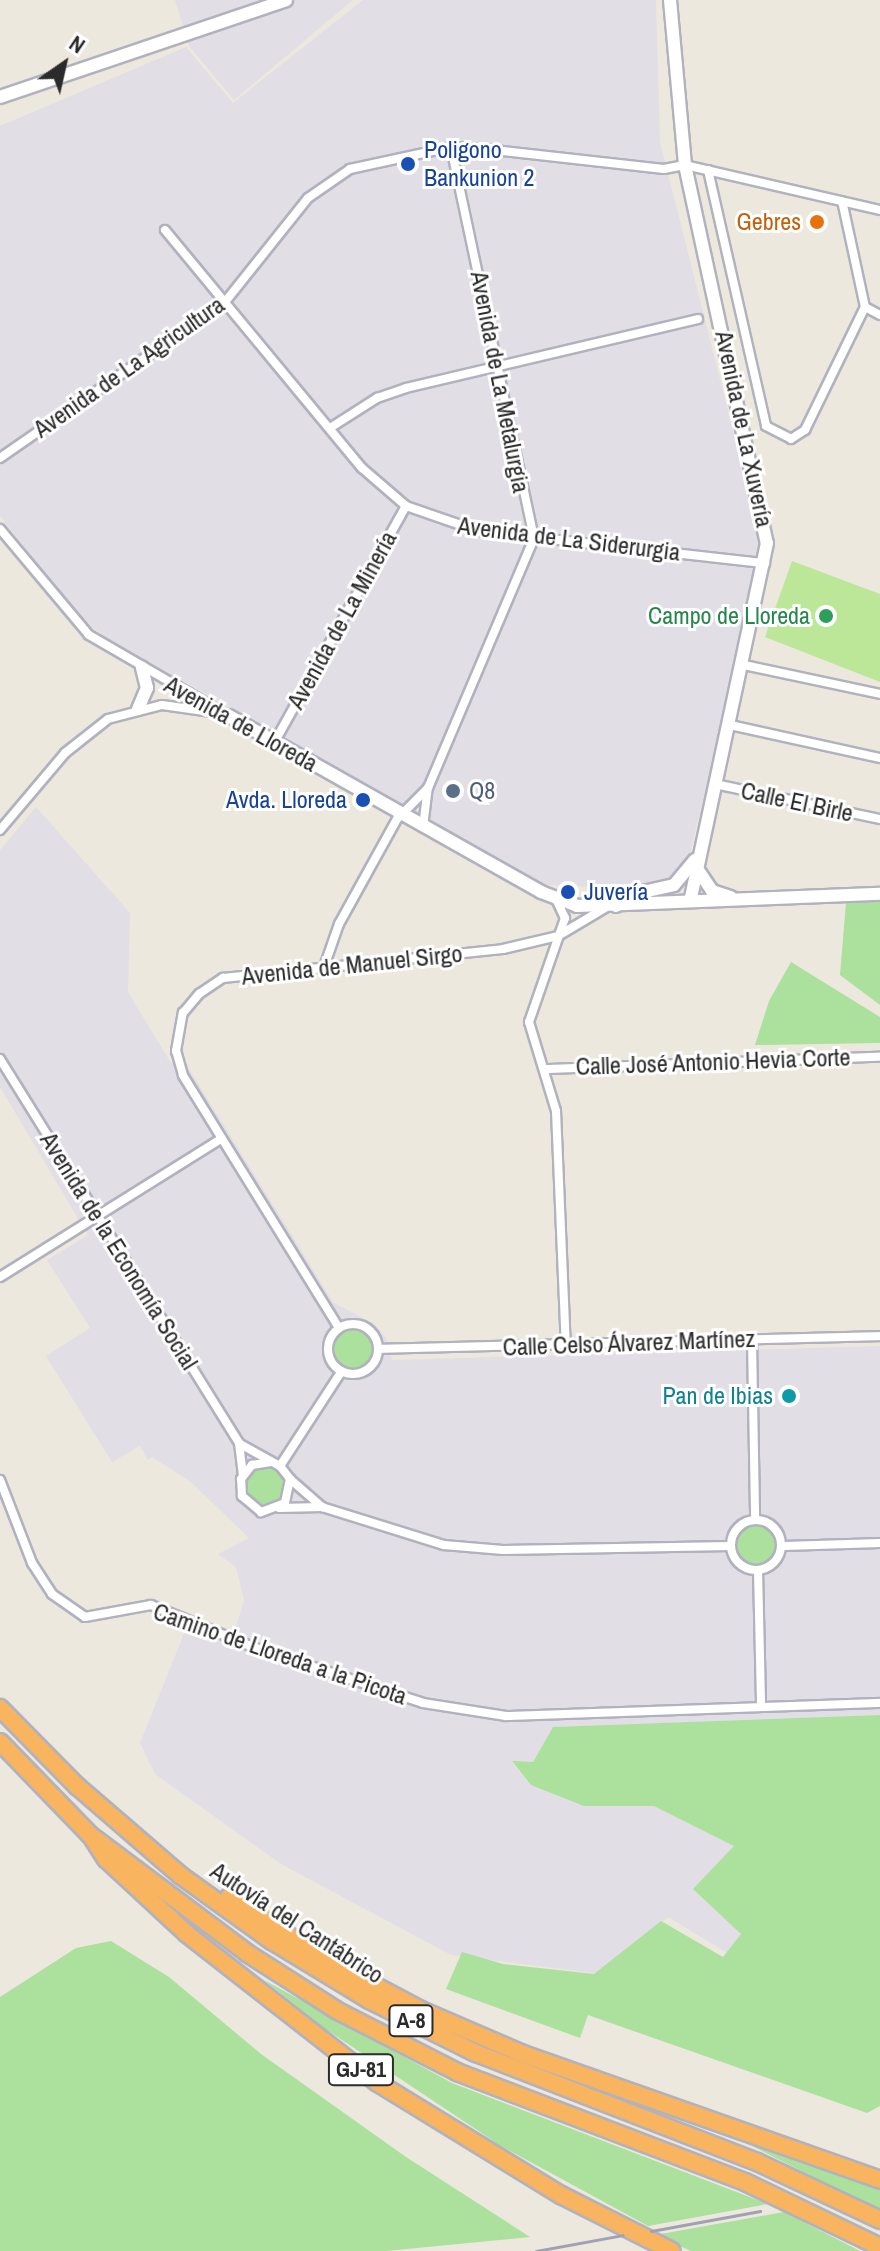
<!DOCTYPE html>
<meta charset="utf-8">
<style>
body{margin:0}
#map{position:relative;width:880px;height:2251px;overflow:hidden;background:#ece8de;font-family:"Archivo Narrow",sans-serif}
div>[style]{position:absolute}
.industrial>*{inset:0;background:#e1dee5}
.green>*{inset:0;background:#abe09d}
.round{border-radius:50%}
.pitch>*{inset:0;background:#bce799}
.roads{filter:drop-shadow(2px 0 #b1b2be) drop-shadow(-2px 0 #b1b2be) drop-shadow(0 2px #b1b2be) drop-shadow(0 -2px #b1b2be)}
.street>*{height:8px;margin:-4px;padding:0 4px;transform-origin:4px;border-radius:4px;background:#fff}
.street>.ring{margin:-4px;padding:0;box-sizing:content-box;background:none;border:8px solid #fff;border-radius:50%}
.secondary>*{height:12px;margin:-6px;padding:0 6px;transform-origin:6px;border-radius:6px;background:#fff}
.highway>*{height:16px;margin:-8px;padding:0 8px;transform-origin:8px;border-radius:8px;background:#f8b45e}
.rail>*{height:3px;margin:-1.5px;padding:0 1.5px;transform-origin:1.5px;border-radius:1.5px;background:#a1a1b5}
.dots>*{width:22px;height:22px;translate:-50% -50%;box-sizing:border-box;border:4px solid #fff;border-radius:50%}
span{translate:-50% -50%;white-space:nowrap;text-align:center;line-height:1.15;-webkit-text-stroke:6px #fff;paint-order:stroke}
.shield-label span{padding:2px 6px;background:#fff;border:2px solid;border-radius:6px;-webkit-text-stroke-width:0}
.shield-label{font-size:22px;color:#2b2b2b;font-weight:700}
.transit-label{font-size:24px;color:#164399}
.left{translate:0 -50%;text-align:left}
.right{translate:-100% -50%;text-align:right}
.food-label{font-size:24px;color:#c56008}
.street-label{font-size:24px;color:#2b2b2b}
.leisure-label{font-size:24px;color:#27864d}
.service-label{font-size:24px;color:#4e5e75}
.culture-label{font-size:24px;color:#0d838f}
.north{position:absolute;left:24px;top:24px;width:80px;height:80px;-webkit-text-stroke:6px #fff;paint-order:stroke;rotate:34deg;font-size:22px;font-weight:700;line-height:32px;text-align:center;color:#2b2b2b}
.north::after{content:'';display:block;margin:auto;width:28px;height:36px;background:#2b2b2b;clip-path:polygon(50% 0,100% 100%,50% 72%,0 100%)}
</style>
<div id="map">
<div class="industrial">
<div style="clip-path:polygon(175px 0,353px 0,234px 100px,189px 46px)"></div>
<div style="clip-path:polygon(363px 0,656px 0,660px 142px,764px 553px,690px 853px,672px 882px,644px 889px,545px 885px,107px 638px,81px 618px,0 516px,0 126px,186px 47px,233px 103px)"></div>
<div style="clip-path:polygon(36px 807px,130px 913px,128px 992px,171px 1063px,186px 1064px,333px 1302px,374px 1324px,386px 1338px,392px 1360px,880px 1346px,880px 1715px,553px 1727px,533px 1762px,512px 1762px,531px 1785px,660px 1801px,738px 1845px,744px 1928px,729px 1954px,668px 1917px,601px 1974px,451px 1955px,281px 1864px,155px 1774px,140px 1743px,188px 1624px,231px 1645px,244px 1600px,236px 1567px,218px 1554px,249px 1538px,191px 1482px,152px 1457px,148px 1460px,140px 1446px,112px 1462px,46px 1356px,90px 1328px,47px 1260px,88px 1235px,0 1087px,0 850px)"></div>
</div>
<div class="green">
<div style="clip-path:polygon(880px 901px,880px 1005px,840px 975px,846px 903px)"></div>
<div style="clip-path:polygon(791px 962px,880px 1017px,880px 1043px,755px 1045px,769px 1001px)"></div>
<div class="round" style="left:333px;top:1329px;width:40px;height:40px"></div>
<div class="round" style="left:247px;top:1466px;width:40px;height:40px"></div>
<div class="round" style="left:736px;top:1525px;width:40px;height:40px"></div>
<div style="clip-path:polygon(880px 1715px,880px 2106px,867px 2113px,588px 2015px,580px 2038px,446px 1989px,462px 1952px,503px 1964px,594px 1974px,661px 1921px,723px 1957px,741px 1934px,693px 1889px,734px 1846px,654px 1806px,584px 1806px,531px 1785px,512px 1761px,533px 1762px,553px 1727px)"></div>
<div style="clip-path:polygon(111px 1941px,169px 1977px,261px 2054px,406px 2157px,530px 2237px,386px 2251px,0 2251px,0 1997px,76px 1948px)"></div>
<div style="clip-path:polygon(264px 1980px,452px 2083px,768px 2204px,648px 2226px,501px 2146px,324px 2028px)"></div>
<div style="clip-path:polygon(752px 2146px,778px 2150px,880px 2186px,880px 2211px)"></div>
<div style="clip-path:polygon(784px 2212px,860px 2251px,691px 2251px,655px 2235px)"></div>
</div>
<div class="pitch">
<div style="clip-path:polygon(792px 561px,880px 594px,880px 682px,765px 637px)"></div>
</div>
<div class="roads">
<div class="street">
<div style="left:708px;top:170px;width:262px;rotate:77.2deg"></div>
<div style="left:766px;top:426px;width:28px;rotate:27deg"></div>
<div style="left:791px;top:439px;width:17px;rotate:-33deg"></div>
<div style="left:805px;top:430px;width:137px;rotate:-64deg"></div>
<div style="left:865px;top:307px;width:108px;rotate:-102.2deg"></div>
<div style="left:165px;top:230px;width:309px;rotate:50.4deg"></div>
<div style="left:362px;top:468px;width:58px;rotate:40.8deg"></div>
<div style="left:406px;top:506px;width:76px;rotate:19.1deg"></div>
<div style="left:478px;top:531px;width:289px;rotate:6.4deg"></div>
<div style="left:865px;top:307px;width:17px;rotate:28deg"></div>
<div style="left:330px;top:428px;width:56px;rotate:-32.6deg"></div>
<div style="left:377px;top:398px;width:31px;rotate:-19deg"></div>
<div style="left:406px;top:388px;width:300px;rotate:-13.3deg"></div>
<div style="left:0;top:458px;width:274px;rotate:-34.7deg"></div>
<div style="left:225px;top:302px;width:133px;rotate:-51.4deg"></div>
<div style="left:308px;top:198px;width:51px;rotate:-34.6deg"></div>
<div style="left:350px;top:169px;width:103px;rotate:-12.3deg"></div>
<div style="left:451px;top:147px;width:34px;rotate:3deg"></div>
<div style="left:485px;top:149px;width:180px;rotate:6.4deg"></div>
<div style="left:664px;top:169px;width:21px;rotate:-11deg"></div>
<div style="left:685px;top:165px;width:200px;rotate:13deg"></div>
<div style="left:0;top:529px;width:138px;rotate:50deg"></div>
<div style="left:89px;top:635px;width:162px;rotate:30.1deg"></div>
<div style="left:744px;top:665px;width:139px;rotate:12deg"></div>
<div style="left:730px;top:725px;width:154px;rotate:12.4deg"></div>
<div style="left:279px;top:734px;width:261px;rotate:-60.9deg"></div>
<div style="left:715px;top:784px;width:169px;rotate:12deg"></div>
<div style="left:423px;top:827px;width:39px;rotate:-83deg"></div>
<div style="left:0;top:830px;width:101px;rotate:-49.8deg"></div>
<div style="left:65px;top:753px;width:55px;rotate:-38.3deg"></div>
<div style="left:108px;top:719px;width:56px;rotate:-14.5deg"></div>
<div style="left:162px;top:705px;width:50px;rotate:8deg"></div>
<div style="left:557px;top:901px;width:19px;rotate:65deg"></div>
<div style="left:565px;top:918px;width:110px;rotate:109.1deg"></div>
<div style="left:529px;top:1022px;width:93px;rotate:73.1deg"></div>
<div style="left:556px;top:1111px;width:234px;rotate:87.6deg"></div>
<div style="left:324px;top:967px;width:46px;rotate:-70.8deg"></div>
<div style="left:339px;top:924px;width:120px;rotate:-61.1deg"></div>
<div style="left:397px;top:819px;width:44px;rotate:-45deg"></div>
<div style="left:428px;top:788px;width:272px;rotate:-67deg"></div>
<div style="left:534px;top:538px;width:400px;rotate:-102deg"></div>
<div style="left:0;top:1059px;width:452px;rotate:58.1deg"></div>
<div style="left:239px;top:1443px;width:32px;rotate:83deg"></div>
<div style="left:546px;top:1069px;width:334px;rotate:-2.1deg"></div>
<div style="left:0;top:1277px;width:261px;rotate:-32deg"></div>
<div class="ring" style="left:328px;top:1324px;width:42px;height:42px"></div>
<div style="left:339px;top:1328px;width:297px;rotate:-121.7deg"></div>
<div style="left:183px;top:1075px;width:25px;rotate:-106deg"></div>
<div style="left:176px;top:1051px;width:39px;rotate:-80deg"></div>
<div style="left:183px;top:1013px;width:25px;rotate:-50deg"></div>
<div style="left:199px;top:994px;width:29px;rotate:-34deg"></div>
<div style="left:223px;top:978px;width:281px;rotate:-5.9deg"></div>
<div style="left:503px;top:949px;width:57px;rotate:-13.3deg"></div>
<div style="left:558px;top:936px;width:55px;rotate:-30.8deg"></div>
<div style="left:752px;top:1340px;width:180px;rotate:89deg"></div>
<div style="left:378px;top:1349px;width:502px;rotate:-1.48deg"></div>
<div style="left:240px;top:1444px;width:46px;rotate:28.8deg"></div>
<div style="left:280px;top:1466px;width:16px;rotate:52deg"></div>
<div style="left:290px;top:1479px;width:25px;rotate:102deg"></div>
<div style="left:285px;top:1503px;width:26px;rotate:159deg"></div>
<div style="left:261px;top:1512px;width:25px;rotate:-140deg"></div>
<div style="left:242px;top:1496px;width:17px;rotate:-93deg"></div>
<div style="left:241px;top:1479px;width:18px;rotate:-52deg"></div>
<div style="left:252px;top:1465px;width:19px;rotate:-9deg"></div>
<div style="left:280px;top:1466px;width:112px;rotate:-57deg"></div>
<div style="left:290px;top:1479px;width:43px;rotate:41.2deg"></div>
<div style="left:322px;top:1507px;width:128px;rotate:17.3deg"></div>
<div style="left:444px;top:1545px;width:59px;rotate:4.8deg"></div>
<div style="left:503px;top:1550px;width:228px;rotate:-1deg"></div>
<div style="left:0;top:1480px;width:89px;rotate:68.9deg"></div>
<div style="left:32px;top:1563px;width:37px;rotate:57deg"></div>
<div style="left:52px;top:1594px;width:40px;rotate:34.9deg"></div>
<div style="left:85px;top:1617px;width:67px;rotate:-10.3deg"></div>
<div style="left:151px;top:1605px;width:110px;rotate:22.4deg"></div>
<div style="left:253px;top:1647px;width:179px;rotate:18.2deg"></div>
<div style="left:423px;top:1703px;width:84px;rotate:8.9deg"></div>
<div style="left:506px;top:1716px;width:374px;rotate:-2deg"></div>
<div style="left:279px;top:1508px;width:43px;rotate:-1.3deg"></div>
<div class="ring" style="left:731px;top:1520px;width:42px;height:42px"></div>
<div style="left:781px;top:1546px;width:99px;rotate:-1.7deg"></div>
<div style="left:758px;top:1570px;width:137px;rotate:88.7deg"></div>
</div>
<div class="secondary">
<div style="left:670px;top:0;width:166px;rotate:84.8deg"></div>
<div style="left:685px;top:165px;width:387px;rotate:77.8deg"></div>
<div style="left:767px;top:543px;width:366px;rotate:102.1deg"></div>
<div style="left:0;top:97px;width:302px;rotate:-18.7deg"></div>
<div style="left:138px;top:709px;width:23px;rotate:-67deg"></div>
<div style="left:147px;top:688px;width:21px;rotate:-104deg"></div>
<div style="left:229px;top:716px;width:358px;rotate:29.4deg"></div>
<div style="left:541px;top:892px;width:39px;rotate:21deg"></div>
<div style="left:577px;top:906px;width:303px;rotate:-2.3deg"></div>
<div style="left:696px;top:867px;width:29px;rotate:56deg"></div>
<div style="left:712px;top:891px;width:20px;rotate:18deg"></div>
<div style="left:616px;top:906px;width:17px;rotate:-40deg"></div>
<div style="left:629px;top:895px;width:46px;rotate:-12.5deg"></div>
<div style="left:674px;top:885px;width:33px;rotate:-50deg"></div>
</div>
<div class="highway">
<div style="left:0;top:1708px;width:110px;rotate:45.4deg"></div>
<div style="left:77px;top:1786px;width:136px;rotate:40.8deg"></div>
<div style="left:180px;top:1875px;width:113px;rotate:35.7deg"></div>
<div style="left:272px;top:1941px;width:114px;rotate:31.3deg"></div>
<div style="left:369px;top:2000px;width:119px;rotate:26.4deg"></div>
<div style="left:476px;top:2053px;width:301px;rotate:21.2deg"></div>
<div style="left:757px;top:2162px;width:136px;rotate:25.2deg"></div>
<div style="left:0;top:1742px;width:129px;rotate:45.9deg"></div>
<div style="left:90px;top:1835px;width:196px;rotate:36.9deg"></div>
<div style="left:247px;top:1953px;width:106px;rotate:32.6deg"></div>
<div style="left:336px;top:2010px;width:136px;rotate:27.1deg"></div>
<div style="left:457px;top:2072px;width:308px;rotate:20.9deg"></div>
<div style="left:745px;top:2182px;width:150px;rotate:25.7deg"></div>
<div style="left:93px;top:1839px;width:24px;rotate:57deg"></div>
<div style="left:106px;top:1859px;width:110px;rotate:42.8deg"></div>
<div style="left:187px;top:1934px;width:242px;rotate:38deg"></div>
<div style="left:378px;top:2083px;width:215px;rotate:31.5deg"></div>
<div style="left:561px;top:2195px;width:124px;rotate:26.8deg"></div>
<div style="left:229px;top:1897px;width:112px;rotate:33deg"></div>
<div style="left:323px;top:1958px;width:111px;rotate:28deg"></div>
<div style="left:421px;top:2010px;width:111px;rotate:23.3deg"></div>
<div style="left:523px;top:2054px;width:379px;rotate:19.4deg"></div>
</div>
</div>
<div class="rail">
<div style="left:651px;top:2231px;width:111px;rotate:-10.4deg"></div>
<div style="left:536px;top:2251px;width:88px;rotate:-10.4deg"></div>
</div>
<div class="dots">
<div style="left:408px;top:164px;background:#1a4fb4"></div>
<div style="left:817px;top:222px;background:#e8710a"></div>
<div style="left:826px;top:616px;background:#2e9e5b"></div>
<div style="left:453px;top:791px;background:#5c6f8a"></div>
<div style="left:363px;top:800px;background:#1a4fb4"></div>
<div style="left:568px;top:892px;background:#1a4fb4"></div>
<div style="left:789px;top:1396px;background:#0f9aa8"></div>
</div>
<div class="shield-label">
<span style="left:411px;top:2021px">A-8</span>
<span style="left:361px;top:2070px">GJ-81</span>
</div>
<div class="transit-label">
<span class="left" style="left:424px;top:164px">Poligono<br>Bankunion 2</span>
<span class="right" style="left:347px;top:800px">Avda. Lloreda</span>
<span class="left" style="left:584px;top:892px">Juvería</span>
</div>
<div class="food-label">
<span class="right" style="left:801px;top:222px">Gebres</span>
</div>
<div class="street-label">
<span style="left:129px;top:367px;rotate:-35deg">Avenida de La Agricultura</span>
<span style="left:500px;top:382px;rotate:79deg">Avenida de La Metalurgia</span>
<span style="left:744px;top:429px;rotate:78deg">Avenida de La Xuvería</span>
<span style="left:569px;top:539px;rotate:7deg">Avenida de La Siderurgia</span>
<span style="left:342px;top:620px;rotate:-61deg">Avenida de La Minería</span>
<span style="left:241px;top:724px;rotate:29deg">Avenida de Lloreda</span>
<span style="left:797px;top:802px;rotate:12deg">Calle El Birle</span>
<span style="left:352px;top:965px;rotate:-6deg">Avenida de Manuel Sirgo</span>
<span style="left:713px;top:1062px;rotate:-2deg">Calle José Antonio Hevia Corte</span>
<span style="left:119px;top:1251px;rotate:58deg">Avenida de la Economía Social</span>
<span style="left:629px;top:1343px;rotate:-2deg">Calle Celso Álvarez Martínez</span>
<span style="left:280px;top:1654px;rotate:19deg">Camino de Lloreda a la Picota</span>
<span style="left:297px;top:1923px;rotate:33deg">Autovía del Cantábrico</span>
</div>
<div class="leisure-label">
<span class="right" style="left:810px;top:616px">Campo de Lloreda</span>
</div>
<div class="service-label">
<span class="left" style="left:469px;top:791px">Q8</span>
</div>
<div class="culture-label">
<span class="right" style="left:773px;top:1396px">Pan de Ibias</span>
</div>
<div class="north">N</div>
</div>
